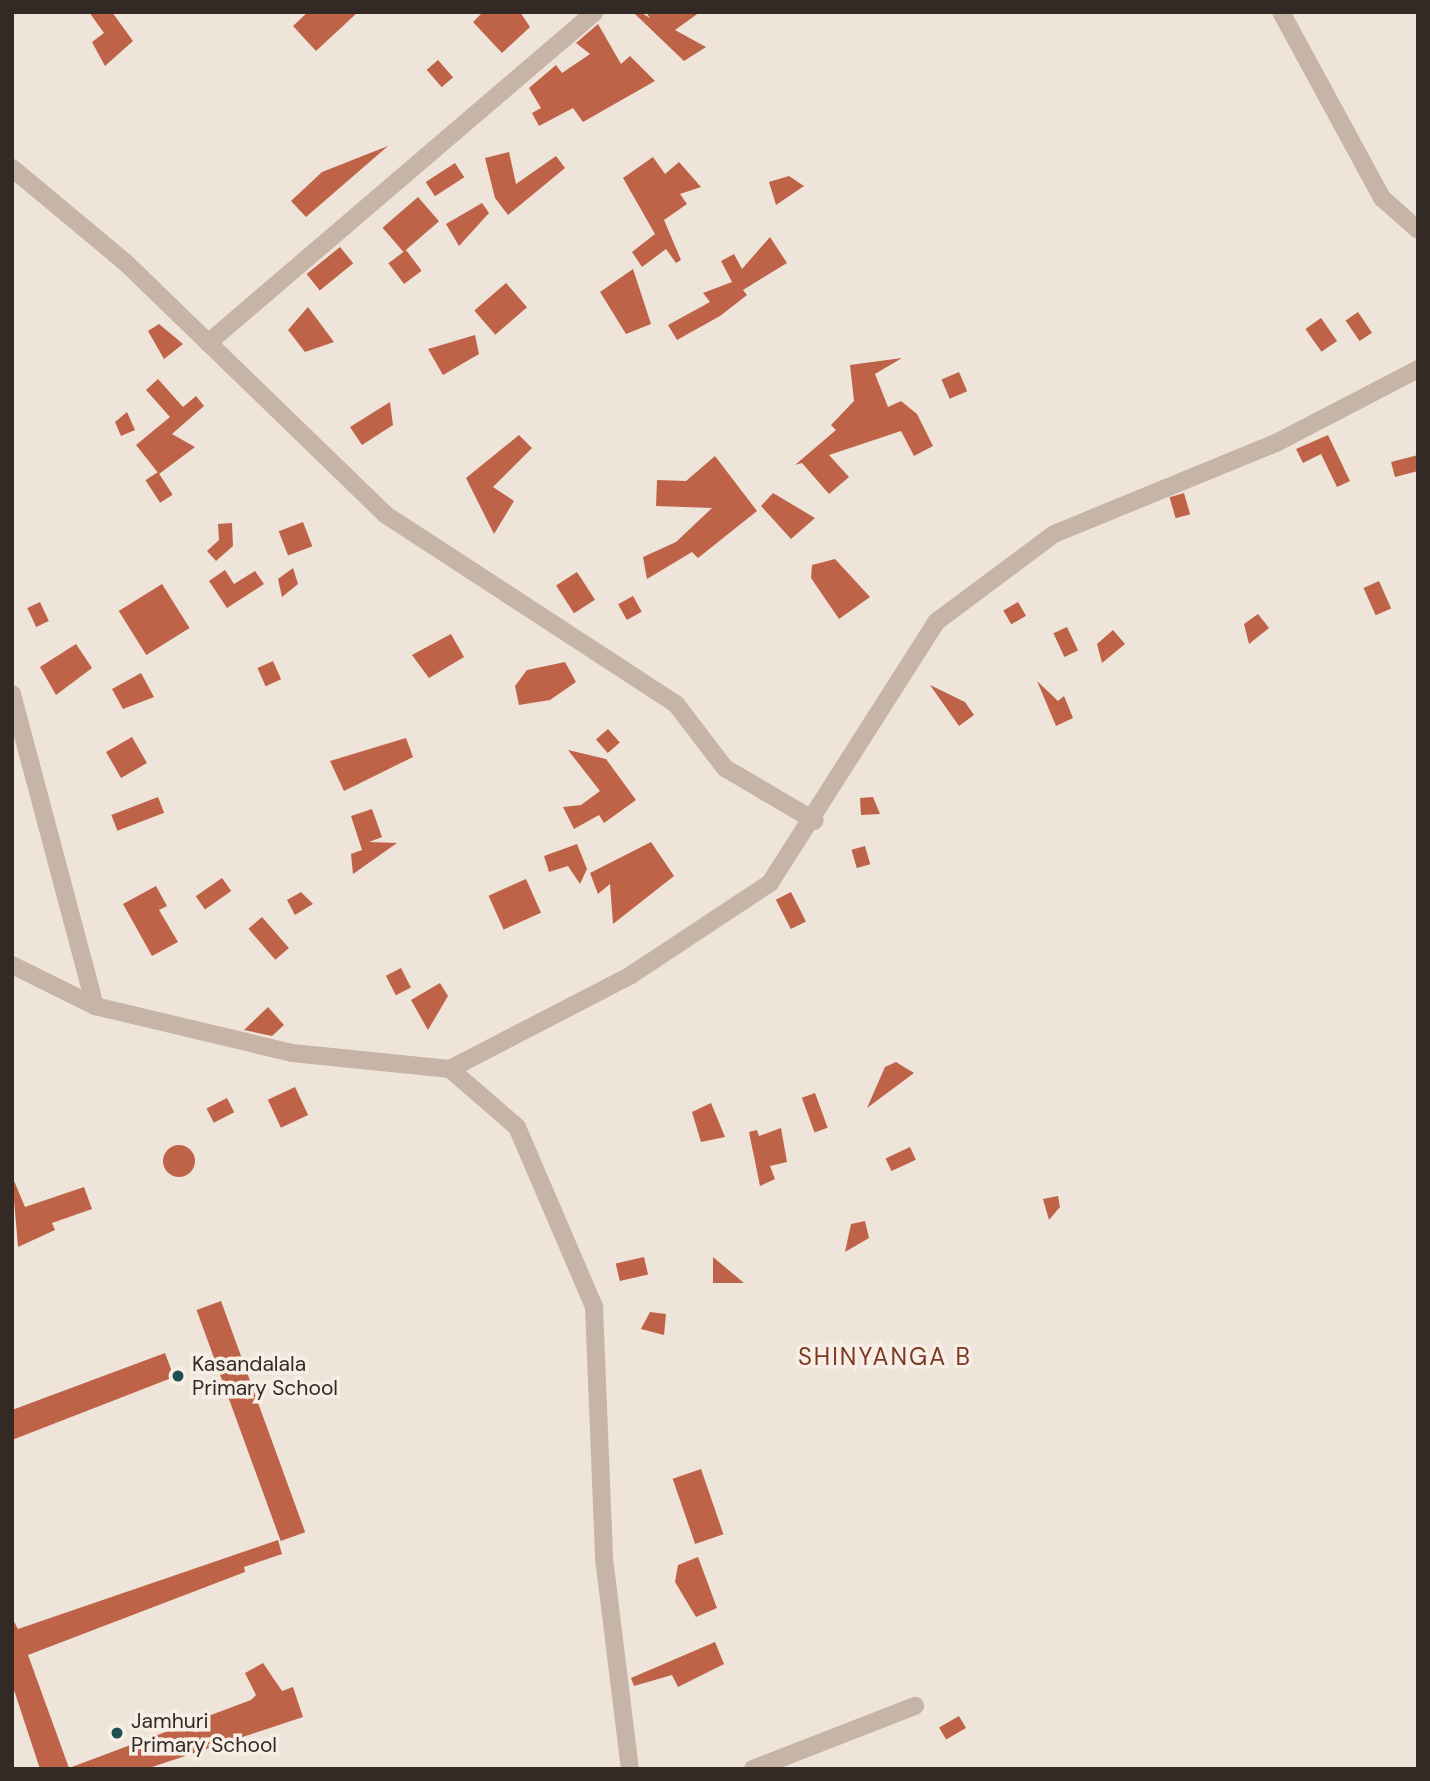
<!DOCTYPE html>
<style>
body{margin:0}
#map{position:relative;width:1430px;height:1781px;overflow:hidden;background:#efe4d9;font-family:"DM Sans",sans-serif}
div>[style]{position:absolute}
.building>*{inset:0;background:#be6348;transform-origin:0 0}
.round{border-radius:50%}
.minor>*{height:18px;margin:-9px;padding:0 9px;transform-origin:9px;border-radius:9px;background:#c6b4a6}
.dots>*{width:19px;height:19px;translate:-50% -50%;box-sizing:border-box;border:4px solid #f7efe5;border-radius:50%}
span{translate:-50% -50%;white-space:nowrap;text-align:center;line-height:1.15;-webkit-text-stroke:7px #f7efe5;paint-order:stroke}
.poi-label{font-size:21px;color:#332a26}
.left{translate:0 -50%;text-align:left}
.quarter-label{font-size:24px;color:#7d3824;letter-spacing:2px}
.frame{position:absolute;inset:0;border:14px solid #332a26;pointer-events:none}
</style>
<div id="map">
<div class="building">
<div style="clip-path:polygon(89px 12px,112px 12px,133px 41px,105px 66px,92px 42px,104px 33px)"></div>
<div style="clip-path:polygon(308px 12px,358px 12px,316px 51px,293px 26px)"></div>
<div style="clip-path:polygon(483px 12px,520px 12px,530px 27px,502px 53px,473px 22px)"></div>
<div style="clip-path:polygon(640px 12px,650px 18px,646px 12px,700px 12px,675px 30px,706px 47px,684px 61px,635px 14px)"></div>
<div style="clip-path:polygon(598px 24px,621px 64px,630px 56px,655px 81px,583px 122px,573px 108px,539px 126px,532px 113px,541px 108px,529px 88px,556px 65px,562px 73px,590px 54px,576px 43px)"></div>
<div style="left:438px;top:60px;width:23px;height:15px;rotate:49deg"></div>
<div style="clip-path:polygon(388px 146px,306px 217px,291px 201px,322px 172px)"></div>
<div style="clip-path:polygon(509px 152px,516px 184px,556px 156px,565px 168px,508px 215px,495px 198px,485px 158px)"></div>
<div style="clip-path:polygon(653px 157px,665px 174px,679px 162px,701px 187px,680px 194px,687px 204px,664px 220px,681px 260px,676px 263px,666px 249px,642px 267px,632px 252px,655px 234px,623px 178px)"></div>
<div style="left:455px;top:163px;width:17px;height:35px;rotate:57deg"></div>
<div style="clip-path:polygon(789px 176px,804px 186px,776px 205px,769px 182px)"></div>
<div style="left:418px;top:197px;width:32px;height:47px;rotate:49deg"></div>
<div style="clip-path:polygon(482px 203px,489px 213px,459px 246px,446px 224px)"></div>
<div style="clip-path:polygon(770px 237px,787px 263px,743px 290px,747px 295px,720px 316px,677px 340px,668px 325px,710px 302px,703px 293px,732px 282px,721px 261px,734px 254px,742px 269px)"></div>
<div style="left:340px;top:247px;width:21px;height:43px;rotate:51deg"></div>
<div style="left:406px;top:250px;width:26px;height:22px;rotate:53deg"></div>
<div style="clip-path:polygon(633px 269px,651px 324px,626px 334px,600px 292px)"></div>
<div style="left:506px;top:283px;width:32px;height:42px;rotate:49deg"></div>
<div style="clip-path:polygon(308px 307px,334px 342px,305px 352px,288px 330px)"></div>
<div style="left:1358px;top:312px;width:25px;height:15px;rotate:56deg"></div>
<div style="left:1321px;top:318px;width:28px;height:19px;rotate:55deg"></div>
<div style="clip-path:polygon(159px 324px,183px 344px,164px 359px,148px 331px)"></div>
<div style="clip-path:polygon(475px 335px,479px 354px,443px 375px,428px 349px)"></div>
<div style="clip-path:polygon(902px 358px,875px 374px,888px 407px,901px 401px,917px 414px,933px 446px,914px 456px,901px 431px,829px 455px,849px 477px,829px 494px,802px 463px,795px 465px,836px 430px,831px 425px,854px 401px,850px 365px)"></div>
<div style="left:959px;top:372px;width:21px;height:19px;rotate:67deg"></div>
<div style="clip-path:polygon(158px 379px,183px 407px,196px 396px,204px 406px,172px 434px,195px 447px,159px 474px,136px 445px,170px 417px,146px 390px)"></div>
<div style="clip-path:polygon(390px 402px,393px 425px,362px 445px,350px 427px)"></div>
<div style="clip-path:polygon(127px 412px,135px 430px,121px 436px,115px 422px)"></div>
<div style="clip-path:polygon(519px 435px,532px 448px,493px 487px,514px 501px,494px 534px,466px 478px)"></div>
<div style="clip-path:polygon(1328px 435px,1350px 481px,1337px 487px,1321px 454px,1303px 463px,1296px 449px)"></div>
<div style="clip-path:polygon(1418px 455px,1418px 471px,1395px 477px,1391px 462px)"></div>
<div style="clip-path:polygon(715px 456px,757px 511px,698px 558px,692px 552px,647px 579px,643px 557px,676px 542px,712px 508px,656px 506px,657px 480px,686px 481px)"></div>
<div style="left:158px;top:472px;width:27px;height:15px;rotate:57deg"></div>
<div style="clip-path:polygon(773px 493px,815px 518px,791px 539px,761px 506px)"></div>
<div style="left:1184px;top:493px;width:22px;height:15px;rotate:74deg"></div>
<div style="left:303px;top:522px;width:26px;height:26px;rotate:69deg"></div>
<div style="clip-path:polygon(232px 523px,233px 546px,216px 561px,207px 551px,219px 540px,218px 524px)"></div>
<div style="clip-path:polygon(835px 559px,870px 597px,839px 619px,811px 578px,812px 565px)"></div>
<div style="clip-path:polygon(293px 568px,298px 584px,282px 597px,278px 579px)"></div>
<div style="clip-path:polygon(225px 570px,234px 584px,255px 571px,264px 584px,227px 608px,209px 581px)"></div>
<div style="left:577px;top:572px;width:33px;height:25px;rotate:57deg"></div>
<div style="left:1379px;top:581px;width:30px;height:17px;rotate:66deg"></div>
<div style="left:162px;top:584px;width:52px;height:51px;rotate:58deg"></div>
<div style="left:633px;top:596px;width:18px;height:17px;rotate:61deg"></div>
<div style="left:40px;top:602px;width:21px;height:14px;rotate:65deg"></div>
<div style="left:1018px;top:602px;width:16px;height:17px;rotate:60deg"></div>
<div style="clip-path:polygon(1258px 614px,1269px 628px,1249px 644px,1244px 624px)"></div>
<div style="left:1067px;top:627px;width:26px;height:15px;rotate:65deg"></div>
<div style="clip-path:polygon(1113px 630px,1125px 644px,1102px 663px,1097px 644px)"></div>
<div style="clip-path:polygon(451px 634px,464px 657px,429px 678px,412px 655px)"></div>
<div style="clip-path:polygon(76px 644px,92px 668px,56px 695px,40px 667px)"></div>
<div style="left:273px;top:661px;width:20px;height:17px;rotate:66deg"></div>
<div style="clip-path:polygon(565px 662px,576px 682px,550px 700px,519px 705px,515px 686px,527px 670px)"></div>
<div style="clip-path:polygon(141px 673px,154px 697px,123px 709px,112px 689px)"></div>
<div style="clip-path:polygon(1037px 681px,1058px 701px,1064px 696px,1073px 718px,1056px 726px)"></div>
<div style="clip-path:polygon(930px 685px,965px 702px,974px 715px,959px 726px)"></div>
<div style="left:608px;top:729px;width:18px;height:16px;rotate:49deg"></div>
<div style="left:132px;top:737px;width:30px;height:30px;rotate:60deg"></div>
<div style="clip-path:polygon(406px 738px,413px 757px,344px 791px,330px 761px)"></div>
<div style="clip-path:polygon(568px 750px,606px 759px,636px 800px,604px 823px,599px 815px,574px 829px,563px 807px,581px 805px,600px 791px)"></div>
<div style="left:158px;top:797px;width:17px;height:50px;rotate:69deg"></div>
<div style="clip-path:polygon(873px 797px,880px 814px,861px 815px,860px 798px)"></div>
<div style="clip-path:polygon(372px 809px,382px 837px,369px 842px,397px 843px,353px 874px,351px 854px,362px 850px,351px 816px)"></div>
<div style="clip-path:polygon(651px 842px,674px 876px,613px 924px,610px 884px,598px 894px,590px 873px)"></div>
<div style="clip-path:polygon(577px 844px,587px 869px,580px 884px,568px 866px,549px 872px,544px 856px)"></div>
<div style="left:865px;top:846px;width:19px;height:14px;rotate:74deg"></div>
<div style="left:222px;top:878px;width:16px;height:32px;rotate:55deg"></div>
<div style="left:526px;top:879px;width:37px;height:41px;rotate:66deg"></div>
<div style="clip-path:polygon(156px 886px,167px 906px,159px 910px,178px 942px,152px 956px,123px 904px)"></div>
<div style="clip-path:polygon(301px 892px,313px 904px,295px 915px,287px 900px)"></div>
<div style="left:791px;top:892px;width:33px;height:17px;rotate:63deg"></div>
<div style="left:262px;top:917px;width:41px;height:18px;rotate:49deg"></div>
<div style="left:401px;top:968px;width:22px;height:17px;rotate:63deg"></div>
<div style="clip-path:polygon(440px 983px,448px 996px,428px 1030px,411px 1000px)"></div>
<div style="clip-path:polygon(268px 1007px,284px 1025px,272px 1036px,244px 1030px)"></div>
<div style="clip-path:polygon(896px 1062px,914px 1073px,867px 1108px,885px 1067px)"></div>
<div style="left:295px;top:1087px;width:31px;height:30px;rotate:65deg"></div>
<div style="left:815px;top:1093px;width:37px;height:14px;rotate:70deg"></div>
<div style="left:227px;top:1098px;width:16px;height:23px;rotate:63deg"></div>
<div style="clip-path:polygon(711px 1103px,725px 1137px,701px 1142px,692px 1112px)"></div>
<div style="clip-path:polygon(781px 1128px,787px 1162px,770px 1166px,775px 1179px,760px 1186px,749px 1132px,757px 1130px,759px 1136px)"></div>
<div class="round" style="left:163px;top:1145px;width:32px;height:32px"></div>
<div style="left:910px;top:1147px;width:14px;height:27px;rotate:65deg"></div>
<div style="clip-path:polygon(12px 1176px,25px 1207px,84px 1187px,92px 1209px,52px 1223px,55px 1230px,18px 1247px)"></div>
<div style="clip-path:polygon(1058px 1196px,1060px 1207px,1049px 1220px,1043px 1199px)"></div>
<div style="clip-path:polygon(865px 1221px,869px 1238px,845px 1252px,851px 1224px)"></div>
<div style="left:644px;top:1257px;width:18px;height:29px;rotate:77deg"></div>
<div style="clip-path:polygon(713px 1257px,744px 1283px,713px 1283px)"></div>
<div style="left:221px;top:1301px;width:246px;height:26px;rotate:70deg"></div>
<div style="clip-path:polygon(650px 1312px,666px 1314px,664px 1335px,641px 1329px)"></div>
<div style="clip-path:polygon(165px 1353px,174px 1377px,12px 1440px,12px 1410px)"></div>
<div style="left:701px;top:1469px;width:69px;height:30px;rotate:71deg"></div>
<div style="clip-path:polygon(278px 1540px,282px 1554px,244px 1567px,245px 1572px,28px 1655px,69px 1768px,251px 1700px,256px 1695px,245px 1673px,263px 1663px,282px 1691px,293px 1687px,303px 1717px,146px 1769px,40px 1769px,12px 1684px,12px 1618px,18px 1629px)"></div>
<div style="clip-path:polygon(698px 1557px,717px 1608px,696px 1617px,675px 1582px,678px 1565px)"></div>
<div style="clip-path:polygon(715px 1642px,724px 1664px,678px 1687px,672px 1675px,634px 1686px,631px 1678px)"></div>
<div style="left:959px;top:1716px;width:14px;height:23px;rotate:60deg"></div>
</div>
<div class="minor">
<div style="left:1281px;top:12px;width:212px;rotate:61.5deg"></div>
<div style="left:1382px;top:198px;width:48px;rotate:41.6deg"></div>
<div style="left:12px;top:168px;width:148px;rotate:39.8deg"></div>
<div style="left:126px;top:263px;width:362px;rotate:44.1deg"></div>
<div style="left:386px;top:515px;width:346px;rotate:33.1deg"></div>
<div style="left:676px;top:704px;width:81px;rotate:52.6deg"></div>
<div style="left:725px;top:768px;width:104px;rotate:30.5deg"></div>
<div style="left:208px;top:343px;width:509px;rotate:-40.54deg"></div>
<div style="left:12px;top:694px;width:323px;rotate:75.1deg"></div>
<div style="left:12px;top:965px;width:93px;rotate:26.3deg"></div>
<div style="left:95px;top:1006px;width:203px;rotate:13.4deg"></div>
<div style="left:292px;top:1053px;width:159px;rotate:5.8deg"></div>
<div style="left:450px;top:1069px;width:204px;rotate:-27.4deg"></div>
<div style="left:631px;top:975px;width:167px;rotate:-33.5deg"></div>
<div style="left:770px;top:883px;width:309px;rotate:-57.5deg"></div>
<div style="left:936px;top:622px;width:147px;rotate:-36.7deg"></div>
<div style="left:1054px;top:534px;width:240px;rotate:-22.3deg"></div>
<div style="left:1276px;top:443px;width:160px;rotate:-27.5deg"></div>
<div style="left:450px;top:1069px;width:89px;rotate:40.9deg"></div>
<div style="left:517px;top:1127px;width:196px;rotate:66.8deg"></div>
<div style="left:594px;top:1307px;width:251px;rotate:87.7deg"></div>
<div style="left:604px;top:1558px;width:213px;rotate:83deg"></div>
<div style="left:753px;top:1769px;width:174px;rotate:-21.3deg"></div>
</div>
<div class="dots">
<div style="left:178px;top:1376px;background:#1f4f51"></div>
<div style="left:117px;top:1733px;background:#1f4f51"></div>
</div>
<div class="poi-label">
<span class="left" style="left:192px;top:1376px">Kasandalala<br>Primary School</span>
<span class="left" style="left:131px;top:1733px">Jamhuri<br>Primary School</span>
</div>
<div class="quarter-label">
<span style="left:885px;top:1357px">SHINYANGA B</span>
</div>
<div class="frame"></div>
</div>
